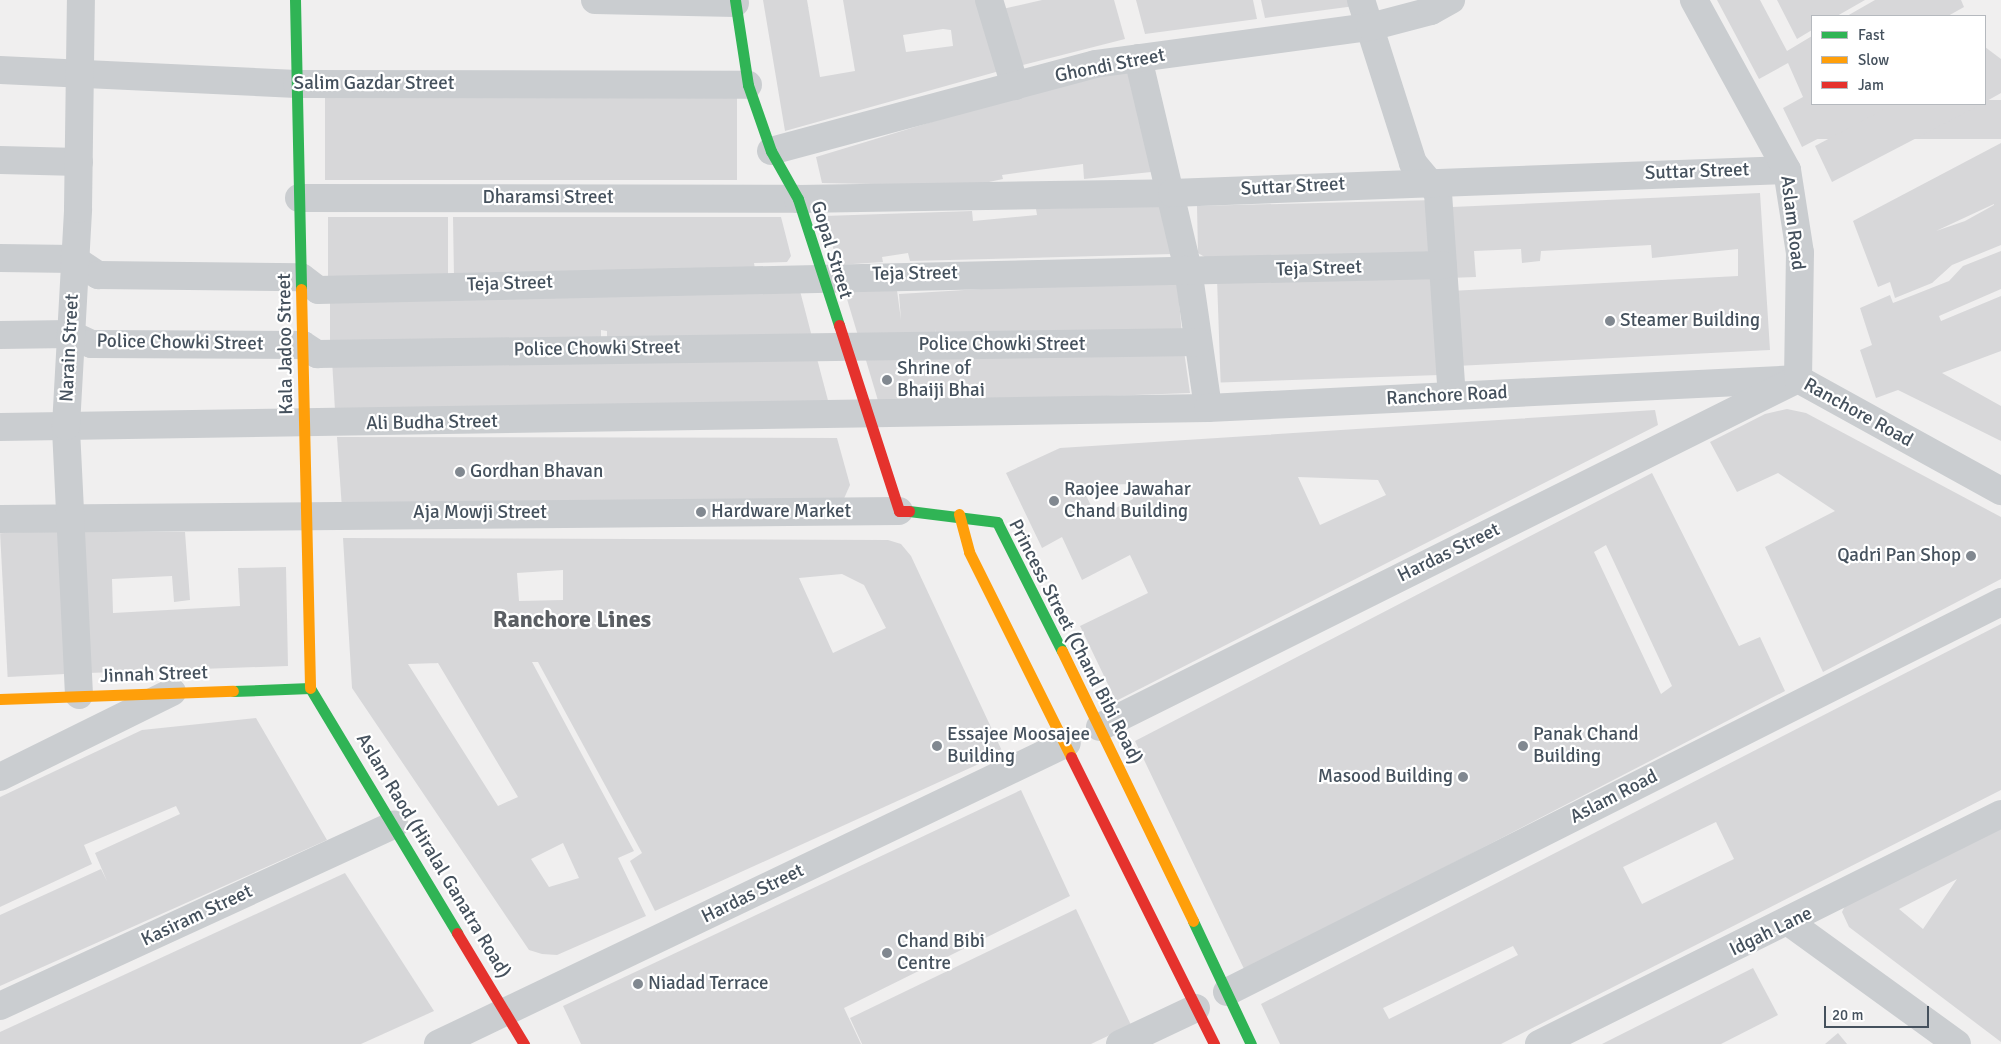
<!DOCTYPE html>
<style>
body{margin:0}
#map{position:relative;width:2001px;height:1044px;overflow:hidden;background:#f0efef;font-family:Signika,sans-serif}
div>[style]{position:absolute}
.building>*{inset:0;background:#d7d7d9;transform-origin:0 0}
.street>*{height:28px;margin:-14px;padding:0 14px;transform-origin:14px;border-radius:14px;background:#cacdd0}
.fast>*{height:11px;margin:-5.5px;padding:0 5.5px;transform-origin:5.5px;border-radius:5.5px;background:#30b455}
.slow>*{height:11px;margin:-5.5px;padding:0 5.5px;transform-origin:5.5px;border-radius:5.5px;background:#ff9f0a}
.jam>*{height:11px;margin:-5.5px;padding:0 5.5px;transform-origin:5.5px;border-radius:5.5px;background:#e5322d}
.dots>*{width:14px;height:14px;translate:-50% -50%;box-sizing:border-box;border:2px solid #fff;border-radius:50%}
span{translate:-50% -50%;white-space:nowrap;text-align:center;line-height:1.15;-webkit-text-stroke:4.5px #fff;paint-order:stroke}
.street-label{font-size:19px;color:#45515d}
.poi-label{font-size:19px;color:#45515d}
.left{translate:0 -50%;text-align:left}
.right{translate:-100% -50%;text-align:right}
.district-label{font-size:24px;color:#5a5e63;font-weight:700}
.legend{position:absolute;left:1811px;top:15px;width:175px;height:90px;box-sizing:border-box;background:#fff;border:1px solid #b5b9be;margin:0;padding:6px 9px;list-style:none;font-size:15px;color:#45515d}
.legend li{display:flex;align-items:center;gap:10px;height:25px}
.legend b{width:25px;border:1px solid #b5b9be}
.scale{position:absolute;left:1824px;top:1006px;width:105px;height:22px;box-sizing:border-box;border:2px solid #45515d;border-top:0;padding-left:6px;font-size:15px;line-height:18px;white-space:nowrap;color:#45515d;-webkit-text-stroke:4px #fff;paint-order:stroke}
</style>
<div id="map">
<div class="building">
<div style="clip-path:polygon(evenodd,763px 0,807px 0,820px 77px,855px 71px,843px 0,982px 0,1003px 70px,785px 131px,763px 0,943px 29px,951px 30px,953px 46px,906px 52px,903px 35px,943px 29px)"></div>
<div style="clip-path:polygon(1042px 0,1114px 0,1125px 39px,1015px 67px,998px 10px)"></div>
<div style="clip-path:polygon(1136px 0,1253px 0,1257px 19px,1145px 34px)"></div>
<div style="clip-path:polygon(1261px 0,1353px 0,1355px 6px,1265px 18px)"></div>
<div style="clip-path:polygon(1717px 0,1760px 0,1787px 51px,1812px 36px,1812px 104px,1885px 104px,1802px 147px,1783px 108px,1803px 97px,1788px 63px,1759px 79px)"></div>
<div style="clip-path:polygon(1777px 0,1865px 0,1837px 16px,1812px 16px,1812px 30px,1797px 39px)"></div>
<div style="clip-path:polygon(1875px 0,1961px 0,1964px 7px,1948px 16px,1847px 16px)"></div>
<div style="clip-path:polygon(1985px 47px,2001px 59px,2001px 93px,1985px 102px)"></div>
<div style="clip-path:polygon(1133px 69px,1161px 171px,1084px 179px,1083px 164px,1002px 175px,1003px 179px,970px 186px,822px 183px,816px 157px,1024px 94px)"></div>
<div style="left:325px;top:97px;width:412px;height:83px"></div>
<div style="left:2001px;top:100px;width:39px;height:197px;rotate:90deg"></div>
<div style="clip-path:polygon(1894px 104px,1982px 104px,1832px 182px,1815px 146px)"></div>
<div style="clip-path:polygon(evenodd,2001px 143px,2001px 245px,1952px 265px,1932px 283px,1895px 298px,1890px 282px,1878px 287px,1853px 221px,2001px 143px,1994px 205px,1965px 221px,1936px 231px,1994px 204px,1994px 205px)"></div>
<div style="clip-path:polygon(1760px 193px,1770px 350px,1456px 366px,1450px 291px,1738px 276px,1738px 249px,1652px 258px,1651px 245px,1541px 251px,1540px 261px,1522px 263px,1521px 249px,1474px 251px,1476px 277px,1448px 278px,1452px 207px)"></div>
<div style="clip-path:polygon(1435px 200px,1438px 258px,1208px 259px,1198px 253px,1197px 206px)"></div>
<div style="clip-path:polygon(1169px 205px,1173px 254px,910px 261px,908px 253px,882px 257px,883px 262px,838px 265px,824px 216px,972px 211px,973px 221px,1037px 215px,1036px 209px)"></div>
<div style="left:328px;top:217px;width:120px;height:64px"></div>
<div style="clip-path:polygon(453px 217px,781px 217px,791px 256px,787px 262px,754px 263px,755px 269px,454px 278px)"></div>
<div style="clip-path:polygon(2001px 251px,2001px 289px,1939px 316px,1941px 321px,2001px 296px,2001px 351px,1942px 373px,2001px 406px,2001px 441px,1898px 390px,1876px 398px,1860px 350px,1872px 345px,1860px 308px,1890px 295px,1893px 303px,1911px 296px,1949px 281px,1963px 266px)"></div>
<div style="left:1436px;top:275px;width:100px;height:219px;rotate:88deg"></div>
<div style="clip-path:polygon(1177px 277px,1182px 335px,936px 340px,935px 329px,935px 334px,859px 339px,844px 289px,896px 283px,901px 320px,899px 294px)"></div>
<div style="clip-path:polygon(799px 287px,812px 337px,607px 341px,607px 331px,601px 330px,601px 342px,330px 347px,330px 295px)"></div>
<div style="clip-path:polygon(815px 351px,830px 408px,335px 410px,332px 360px)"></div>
<div style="clip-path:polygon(1184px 351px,1190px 393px,879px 404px,865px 357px)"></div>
<div style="clip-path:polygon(1787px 409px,1806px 413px,2001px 517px,2001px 579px,1823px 672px,1765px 547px,1835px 511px,1778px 473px,1737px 492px,1710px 442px,1765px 414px)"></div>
<div style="clip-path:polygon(evenodd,1655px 410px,1658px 425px,1116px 701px,1080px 626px,1148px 593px,1130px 555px,1082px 580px,1062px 537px,1042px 548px,1006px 473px,1060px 448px,1655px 410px,1298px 477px,1378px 480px,1386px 495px,1320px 525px,1298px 477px,1655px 410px,1135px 484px,1133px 499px,1097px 518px,1081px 485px,1135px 484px)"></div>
<div style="clip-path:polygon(337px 437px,837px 438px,850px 485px,842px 503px,342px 509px)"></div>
<div style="clip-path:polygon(evenodd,1652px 473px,1739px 646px,1760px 637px,1785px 691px,1245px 971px,1135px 741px,1652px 473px,1606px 545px,1672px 686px,1661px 694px,1594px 552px,1606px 545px)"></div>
<div style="left:62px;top:530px;width:144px;height:62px;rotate:87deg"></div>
<div style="clip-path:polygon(78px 532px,185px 532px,190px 600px,174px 602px,172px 576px,112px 579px,113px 613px,240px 606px,238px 568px,286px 567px,288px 666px,88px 673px)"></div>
<div style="clip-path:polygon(evenodd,343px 538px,888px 540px,901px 544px,911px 556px,1003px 753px,655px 911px,630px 861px,642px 853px,538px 662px,532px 662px,634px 851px,618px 858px,646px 916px,557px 955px,542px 954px,529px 950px,352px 688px,343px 538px,563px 570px,563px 600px,519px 601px,517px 573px,563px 570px,343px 538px,842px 574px,864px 585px,886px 628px,833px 653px,799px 578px,842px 574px,343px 538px,438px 663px,518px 797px,498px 806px,408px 664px,438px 663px,343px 538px,563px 843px,579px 878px,549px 887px,531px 859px,563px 843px)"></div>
<div style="clip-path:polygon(evenodd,2001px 624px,2001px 790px,1501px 1044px,1280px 1044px,1261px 1004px,2001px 624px,1716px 822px,1734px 859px,1642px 904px,1623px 867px,1716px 822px,2001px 624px,1513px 946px,1518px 955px,1389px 1019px,1383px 1008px,1513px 946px)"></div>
<div style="clip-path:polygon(256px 718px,327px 840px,0 986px,0 915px,101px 869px,107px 881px,95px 853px,180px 814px,176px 806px,84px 845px,92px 864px,0 907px,0 797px,142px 730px)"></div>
<div style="clip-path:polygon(1021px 790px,1070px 896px,844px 1008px,861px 1044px,581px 1044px,563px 1006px)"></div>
<div style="clip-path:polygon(evenodd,2001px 827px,2001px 1042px,1849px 927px,1842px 912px,1846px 904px,2001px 827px,1957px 879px,1923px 929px,1899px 909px,1957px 879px)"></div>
<div style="clip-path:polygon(345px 873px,434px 1011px,361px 1044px,0 1044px,0 1032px)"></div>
<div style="clip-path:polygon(1076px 909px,1131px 1025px,1091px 1044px,862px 1044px,850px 1018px)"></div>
<div style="clip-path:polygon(1753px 968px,1778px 1015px,1721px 1044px,1602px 1044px)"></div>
<div style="clip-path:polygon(1838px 1033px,1847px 1044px,1825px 1044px)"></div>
</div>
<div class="street">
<div style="left:595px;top:0;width:140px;rotate:1.2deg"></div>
<div style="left:989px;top:0;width:90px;rotate:73.2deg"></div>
<div style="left:1361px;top:0;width:171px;rotate:72.3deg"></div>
<div style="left:1413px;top:163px;width:39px;rotate:50deg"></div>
<div style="left:1438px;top:193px;width:203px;rotate:86.1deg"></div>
<div style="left:1138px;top:58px;width:217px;rotate:76.7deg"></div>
<div style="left:1188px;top:269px;width:140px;rotate:81.8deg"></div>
<div style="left:0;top:70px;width:297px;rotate:2.7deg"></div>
<div style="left:297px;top:84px;width:451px;rotate:0.1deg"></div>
<div style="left:771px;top:151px;width:335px;rotate:-15deg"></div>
<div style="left:1095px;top:64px;width:277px;rotate:-7.7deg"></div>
<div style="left:1370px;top:27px;width:63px;rotate:-14.7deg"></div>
<div style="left:1431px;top:11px;width:23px;rotate:-29deg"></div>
<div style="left:0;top:160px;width:79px;rotate:1.5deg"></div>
<div style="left:299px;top:198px;width:499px;rotate:0.1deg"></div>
<div style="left:798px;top:199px;width:374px;rotate:-0.9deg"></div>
<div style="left:1172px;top:193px;width:615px;rotate:-2.14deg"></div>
<div style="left:0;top:258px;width:74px;rotate:0.8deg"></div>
<div style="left:74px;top:259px;width:29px;rotate:34deg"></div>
<div style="left:98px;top:275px;width:203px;rotate:0.6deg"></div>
<div style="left:301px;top:277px;width:21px;rotate:37deg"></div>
<div style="left:318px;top:290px;width:1125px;rotate:-1.27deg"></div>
<div style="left:0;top:335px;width:70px;rotate:-0.8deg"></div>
<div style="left:70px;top:334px;width:23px;rotate:25deg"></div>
<div style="left:91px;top:344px;width:212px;rotate:0.3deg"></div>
<div style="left:303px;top:345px;width:17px;rotate:33deg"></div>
<div style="left:317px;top:354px;width:881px;rotate:-0.78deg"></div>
<div style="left:0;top:427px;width:1208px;rotate:-0.9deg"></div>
<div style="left:1208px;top:408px;width:591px;rotate:-2.81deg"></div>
<div style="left:1798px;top:379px;width:232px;rotate:28.9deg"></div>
<div style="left:0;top:519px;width:899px;rotate:-0.51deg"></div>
<div style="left:79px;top:695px;width:269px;rotate:-92.8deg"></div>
<div style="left:66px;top:426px;width:217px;rotate:-86.8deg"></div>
<div style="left:78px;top:209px;width:209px;rotate:-89.2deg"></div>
<div style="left:1100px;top:727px;width:780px;rotate:-26.5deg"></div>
<div style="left:1798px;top:379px;width:126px;rotate:-89.1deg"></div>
<div style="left:1800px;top:253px;width:84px;rotate:-98.9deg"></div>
<div style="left:1787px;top:170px;width:194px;rotate:-118.7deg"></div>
<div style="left:0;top:777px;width:192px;rotate:-26.3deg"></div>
<div style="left:1790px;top:923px;width:206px;rotate:35.9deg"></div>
<div style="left:1227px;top:992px;width:867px;rotate:-26.74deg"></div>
<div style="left:0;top:1006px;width:434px;rotate:-24.7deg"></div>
<div style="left:438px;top:1044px;width:697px;rotate:-25.57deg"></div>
<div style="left:1120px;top:1044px;width:84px;rotate:-25.3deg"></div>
<div style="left:1539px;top:1044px;width:516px;rotate:-26.47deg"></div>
</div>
<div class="fast">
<div style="left:295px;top:0;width:289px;rotate:88.8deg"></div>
<div style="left:735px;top:0;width:86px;rotate:81.3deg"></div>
<div style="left:748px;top:85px;width:70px;rotate:70.8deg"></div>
<div style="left:771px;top:151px;width:55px;rotate:60.6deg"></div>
<div style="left:798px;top:199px;width:133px;rotate:72deg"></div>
<div style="left:909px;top:511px;width:89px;rotate:7.1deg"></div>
<div style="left:997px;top:522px;width:144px;rotate:63.3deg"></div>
<div style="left:310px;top:688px;width:286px;rotate:59deg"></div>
<div style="left:233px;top:691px;width:77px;rotate:-2.2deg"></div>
<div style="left:1193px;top:921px;width:136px;rotate:64.8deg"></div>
</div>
<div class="slow">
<div style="left:301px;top:289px;width:399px;rotate:88.7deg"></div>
<div style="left:959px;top:514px;width:39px;rotate:75deg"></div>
<div style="left:969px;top:552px;width:229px;rotate:63.5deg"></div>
<div style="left:1062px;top:651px;width:300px;rotate:64.1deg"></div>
<div style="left:0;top:699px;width:233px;rotate:-2deg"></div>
</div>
<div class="jam">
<div style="left:839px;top:325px;width:195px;rotate:72.1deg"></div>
<div style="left:899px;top:511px;width:10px"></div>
<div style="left:1071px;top:757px;width:321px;rotate:63.5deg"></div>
<div style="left:457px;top:933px;width:130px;rotate:58.9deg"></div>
</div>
<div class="dots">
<div style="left:1610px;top:321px;background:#818890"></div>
<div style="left:887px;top:380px;background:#818890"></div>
<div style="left:460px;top:472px;background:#818890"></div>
<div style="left:1054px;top:501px;background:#818890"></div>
<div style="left:701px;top:512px;background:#818890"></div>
<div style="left:1971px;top:556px;background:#818890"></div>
<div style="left:937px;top:746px;background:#818890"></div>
<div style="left:1523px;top:746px;background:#818890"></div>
<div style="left:1463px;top:777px;background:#818890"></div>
<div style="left:887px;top:953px;background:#818890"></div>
<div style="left:638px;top:984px;background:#818890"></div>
</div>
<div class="street-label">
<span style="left:1110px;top:66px;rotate:-11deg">Ghondi Street</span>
<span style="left:374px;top:84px">Salim Gazdar Street</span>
<span style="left:1697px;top:172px;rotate:-2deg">Suttar Street</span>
<span style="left:1293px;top:187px;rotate:-3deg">Suttar Street</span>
<span style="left:548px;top:198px">Dharamsi Street</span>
<span style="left:1792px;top:223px;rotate:83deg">Aslam Road</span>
<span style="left:831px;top:250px;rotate:73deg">Gopal Street</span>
<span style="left:1319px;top:269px;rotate:-2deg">Teja Street</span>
<span style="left:915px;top:274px;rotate:-1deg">Teja Street</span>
<span style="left:510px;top:284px;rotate:-2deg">Teja Street</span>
<span style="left:180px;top:343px;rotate:1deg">Police Chowki Street</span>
<span style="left:286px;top:344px;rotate:-91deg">Kala Jadoo Street</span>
<span style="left:1002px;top:345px">Police Chowki Street</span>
<span style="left:70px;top:348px;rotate:-87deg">Narain Street</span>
<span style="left:597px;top:349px;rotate:-1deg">Police Chowki Street</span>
<span style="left:1447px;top:396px;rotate:-3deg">Ranchore Road</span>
<span style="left:1858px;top:413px;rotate:29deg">Ranchore Road</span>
<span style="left:432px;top:423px;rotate:-1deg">Ali Budha Street</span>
<span style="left:480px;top:513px">Aja Mowji Street</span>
<span style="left:1449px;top:553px;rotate:-26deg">Hardas Street</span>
<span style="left:1075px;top:642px;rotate:63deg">Princess Street (Chand Bibi Road)</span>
<span style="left:154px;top:675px;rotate:-2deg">Jinnah Street</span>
<span style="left:1614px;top:797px;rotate:-27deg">Aslam Road</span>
<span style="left:433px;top:856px;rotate:59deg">Aslam Raod (Hiralal Ganatra Road)</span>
<span style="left:753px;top:894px;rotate:-26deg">Hardas Street</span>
<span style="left:197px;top:916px;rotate:-25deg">Kasiram Street</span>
<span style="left:1771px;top:932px;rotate:-26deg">Idgah Lane</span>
</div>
<div class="poi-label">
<span class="left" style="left:1620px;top:321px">Steamer Building</span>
<span class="left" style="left:897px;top:380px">Shrine of<br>Bhaiji Bhai</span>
<span class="left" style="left:470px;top:472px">Gordhan Bhavan</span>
<span class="left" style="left:1064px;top:501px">Raojee Jawahar<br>Chand Building</span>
<span class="left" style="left:711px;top:512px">Hardware Market</span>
<span class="right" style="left:1961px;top:556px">Qadri Pan Shop</span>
<span class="left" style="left:947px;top:746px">Essajee Moosajee<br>Building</span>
<span class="left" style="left:1533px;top:746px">Panak Chand<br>Building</span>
<span class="right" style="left:1453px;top:777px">Masood Building</span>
<span class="left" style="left:897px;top:953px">Chand Bibi<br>Centre</span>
<span class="left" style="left:648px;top:984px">Niadad Terrace</span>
</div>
<div class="district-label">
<span style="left:572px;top:620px">Ranchore Lines</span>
</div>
<ul class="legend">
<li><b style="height:6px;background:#30b455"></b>Fast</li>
<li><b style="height:6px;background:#ff9f0a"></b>Slow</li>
<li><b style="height:6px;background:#e5322d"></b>Jam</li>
</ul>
<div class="scale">20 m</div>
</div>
